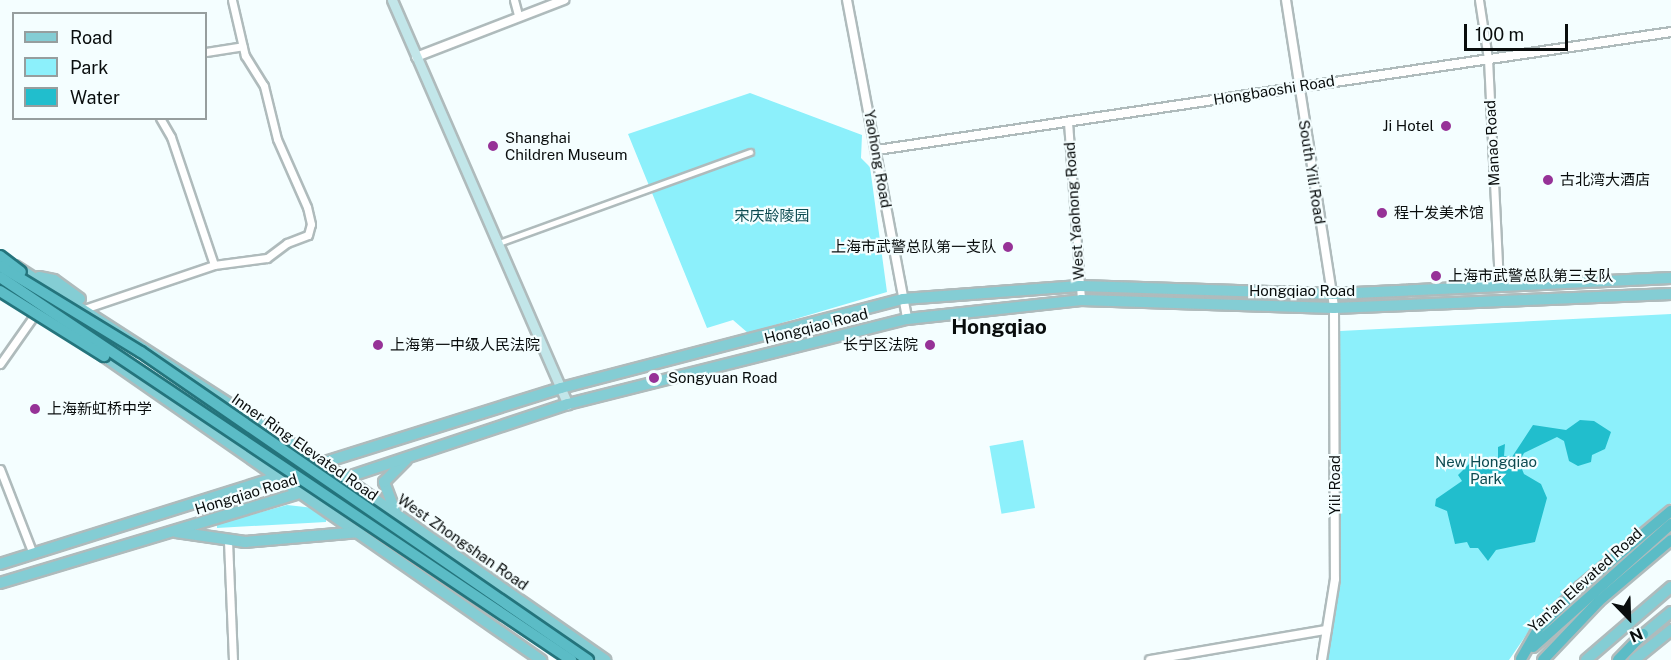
<!DOCTYPE html>
<meta charset="utf-8">
<style>
body{margin:0}
#map{position:relative;width:1671px;height:660px;overflow:hidden;background:#f4feff;font-family:"Public Sans","Noto Sans SC",sans-serif}
div>[style]{position:absolute}
.green>*{inset:0;background:#8cf0fb;transform-origin:0 0}
.water>*{inset:0;background:#21becd}
.roads{filter:drop-shadow(2px 0 #afbbbc) drop-shadow(-2px 0 #afbbbc) drop-shadow(0 2px #afbbbc) drop-shadow(0 -2px #afbbbc)}
.pedestrian>*{height:4.5px;margin:-2.25px;padding:0 2.25px;transform-origin:2.25px;border-radius:2.25px;background:#fff}
.minor>*{height:7px;margin:-3.5px;padding:0 3.5px;transform-origin:3.5px;border-radius:3.5px;background:#fff}
.tertiary>*{height:8px;margin:-4px;padding:0 4px;transform-origin:4px;border-radius:4px;background:#fff}
.secondary>*{height:9px;margin:-4.5px;padding:0 4.5px;transform-origin:4.5px;border-radius:4.5px;background:#c2e6e9}
.primary>*{height:10px;margin:-5px;padding:0 5px;transform-origin:5px;border-radius:5px;background:#84cdd4}
.trunk>*{height:10px;margin:-5px;padding:0 5px;transform-origin:5px;border-radius:5px;background:#5bbcc6}
.bridges{filter:drop-shadow(2px 0 #24747c) drop-shadow(-2px 0 #24747c) drop-shadow(0 2px #24747c) drop-shadow(0 -2px #24747c)}
.trunk-bridge>*{height:10px;margin:-5px;padding:0 5px;transform-origin:5px;border-radius:5px;background:#5bbcc6}
.dots>*{width:16px;height:16px;translate:-50% -50%;box-sizing:border-box;border:3px solid #f4feff;border-radius:50%}
span{translate:-50% -50%;white-space:nowrap;text-align:center;line-height:1.15;-webkit-text-stroke:4.5px #f4feff;paint-order:stroke}
.street-label{font-size:15px;color:#090d0d}
.poi-label{font-size:15px;color:#090d0d}
.right{translate:-100% -50%;text-align:right}
.left{translate:0 -50%;text-align:left}
.park-label{font-size:15px;color:#0c4b51}
.district-label{font-size:21px;color:#090d0d;font-weight:700}
.legend{position:absolute;left:12px;top:12px;width:195px;height:108px;box-sizing:border-box;background:#f4feff;border:2px solid #969e9e;margin:0;padding:8px 10px;list-style:none;font-size:18px;color:#090d0d}
.legend li{display:flex;align-items:center;gap:12px;height:30px}
.legend b{width:30px;border:2px solid #969e9e}
.north{position:absolute;left:1599px;top:588px;width:60px;height:60px;-webkit-text-stroke:4px #f4feff;paint-order:stroke;rotate:157deg;font-size:16px;font-weight:700;line-height:24px;text-align:center;color:#090d0d}
.north::after{content:'';display:block;margin:auto;width:21px;height:27px;background:#090d0d;clip-path:polygon(50% 0,100% 100%,50% 72%,0 100%)}
.scale{position:absolute;left:1464px;top:24px;width:104px;height:27px;box-sizing:border-box;border:3px solid #090d0d;border-top:0;padding-left:8px;font-size:18px;line-height:21px;white-space:nowrap;color:#090d0d;-webkit-text-stroke:4px #f4feff;paint-order:stroke}
</style>
<div id="map">
<div class="green">
<div style="clip-path:polygon(750px 93px,862px 135px,861px 158px,870px 167px,887px 292px,748px 333px,733px 320px,707px 328px,628px 134px)"></div>
<div style="clip-path:polygon(1671px 314px,1671px 503px,1535px 622px,1509px 660px,1326px 660px,1341px 581px,1340px 331px)"></div>
<div style="left:1023px;top:440px;width:69px;height:34px;rotate:80deg"></div>
<div style="clip-path:polygon(287px 505px,314px 508px,326px 517px,326px 522px,217px 528px,217px 524px)"></div>
</div>
<div class="water">
<div style="clip-path:polygon(1580px 420px,1594px 421px,1611px 432px,1605px 449px,1592px 455px,1591px 462px,1578px 466px,1569px 461px,1564px 441px,1557px 437px,1524px 453px,1519px 462px,1524px 474px,1541px 484px,1547px 498px,1535px 542px,1496px 550px,1488px 561px,1478px 548px,1470px 548px,1467px 542px,1455px 544px,1447px 511px,1435px 506px,1436px 499px,1462px 481px,1458px 475px,1470px 463px,1498px 460px,1498px 447px,1505px 444px,1504px 456px,1512px 457px,1533px 425px,1566px 430px)"></div>
</div>
<div class="roads">
<div class="pedestrian">
<div style="left:499px;top:243px;width:267px;rotate:-19.9deg"></div>
</div>
<div class="minor">
<div style="left:514px;top:0;width:16px;rotate:75deg"></div>
<div style="left:1479px;top:0;width:60px;rotate:81.3deg"></div>
<div style="left:1488px;top:59px;width:227px;rotate:87.2deg"></div>
<div style="left:206px;top:52px;width:37px;rotate:-9deg"></div>
<div style="left:160px;top:118px;width:22px;rotate:60deg"></div>
<div style="left:171px;top:137px;width:135px;rotate:71.4deg"></div>
<div style="left:1068px;top:122px;width:178px;rotate:85.8deg"></div>
<div style="left:84px;top:309px;width:137px;rotate:-18.7deg"></div>
<div style="left:214px;top:265px;width:53px;rotate:-7.5deg"></div>
<div style="left:267px;top:258px;width:25px;rotate:-37deg"></div>
<div style="left:287px;top:243px;width:22px;rotate:-21deg"></div>
<div style="left:308px;top:235px;width:11px;rotate:-75deg"></div>
<div style="left:311px;top:224px;width:17px;rotate:-103deg"></div>
<div style="left:307px;top:207px;width:74px;rotate:-113.8deg"></div>
<div style="left:277px;top:139px;width:55px;rotate:-103.8deg"></div>
<div style="left:264px;top:86px;width:36px;rotate:-122deg"></div>
<div style="left:245px;top:56px;width:57px;rotate:-103.1deg"></div>
<div style="left:0;top:364px;width:66px;rotate:-54.9deg"></div>
<div style="left:0;top:469px;width:91px;rotate:68.8deg"></div>
<div style="left:228px;top:541px;width:119px;rotate:87.6deg"></div>
</div>
<div class="tertiary">
<div style="left:847px;top:0;width:325px;rotate:79.3deg"></div>
<div style="left:1286px;top:0;width:312px;rotate:81.1deg"></div>
<div style="left:1334px;top:308px;width:271px;rotate:89.8deg"></div>
<div style="left:1335px;top:579px;width:82px;rotate:99.1deg"></div>
<div style="left:416px;top:57px;width:159px;rotate:-21.1deg"></div>
<div style="left:877px;top:150px;width:803px;rotate:-8.45deg"></div>
<div style="left:1150px;top:660px;width:179px;rotate:-9.7deg"></div>
</div>
<div class="secondary">
<div style="left:392px;top:0;width:441px;rotate:66.5deg"></div>
</div>
<div class="primary">
<div style="left:15px;top:266px;width:390px;rotate:32.8deg"></div>
<div style="left:343px;top:477px;width:320px;rotate:34.9deg"></div>
<div style="left:39px;top:277px;width:15px;rotate:11deg"></div>
<div style="left:54px;top:280px;width:32px;rotate:36deg"></div>
<div style="left:98px;top:352px;width:540px;rotate:34.81deg"></div>
<div style="left:395px;top:511px;width:31px;rotate:-111deg"></div>
<div style="left:384px;top:482px;width:31px;rotate:-45deg"></div>
<div style="left:176px;top:532px;width:70px;rotate:8.2deg"></div>
<div style="left:245px;top:542px;width:115px;rotate:-5deg"></div>
<div style="left:0;top:564px;width:588px;rotate:-17.42deg"></div>
<div style="left:561px;top:388px;width:353px;rotate:-14.6deg"></div>
<div style="left:903px;top:299px;width:177px;rotate:-4.2deg"></div>
<div style="left:1080px;top:286px;width:253px;rotate:1.8deg"></div>
<div style="left:1333px;top:294px;width:338px;rotate:-2.7deg"></div>
<div style="left:0;top:583px;width:313px;rotate:-16.7deg"></div>
<div style="left:300px;top:493px;width:282px;rotate:-18.4deg"></div>
<div style="left:568px;top:404px;width:349px;rotate:-14.1deg"></div>
<div style="left:907px;top:319px;width:175px;rotate:-6.2deg"></div>
<div style="left:1081px;top:300px;width:253px;rotate:1.8deg"></div>
<div style="left:1334px;top:308px;width:337px;rotate:-2.4deg"></div>
<div style="left:1637px;top:640px;width:44px;rotate:-39.5deg"></div>
<div style="left:1586px;top:660px;width:112px;rotate:-40.7deg"></div>
<div style="left:1634px;top:660px;width:48px;rotate:-39deg"></div>
</div>
<div class="trunk">
<div style="left:1533px;top:647px;width:185px;rotate:-41.7deg"></div>
<div style="left:1521px;top:659px;width:36px;rotate:-60deg"></div>
<div style="left:1539px;top:628px;width:58px;rotate:-45deg"></div>
<div style="left:1580px;top:587px;width:119px;rotate:-39.9deg"></div>
<div style="left:1543px;top:660px;width:81px;rotate:-46.5deg"></div>
<div style="left:1599px;top:601px;width:94px;rotate:-40.3deg"></div>
<div style="left:1618px;top:660px;width:36px;rotate:-46deg"></div>
</div>
</div>
<div class="bridges">
<div class="trunk-bridge">
<div style="left:0;top:256px;width:26px;rotate:37deg"></div>
<div style="left:0;top:266px;width:165px;rotate:31.4deg"></div>
<div style="left:141px;top:352px;width:543px;rotate:34.57deg"></div>
<div style="left:0;top:277px;width:688px;rotate:33.85deg"></div>
<div style="left:0;top:291px;width:123px;rotate:32deg"></div>
</div>
</div>
<div class="dots">
<div style="left:1446px;top:126px;background:#963297"></div>
<div style="left:493px;top:146px;background:#963297"></div>
<div style="left:1548px;top:180px;background:#963297"></div>
<div style="left:1382px;top:213px;background:#963297"></div>
<div style="left:1008px;top:247px;background:#963297"></div>
<div style="left:1436px;top:276px;background:#963297"></div>
<div style="left:378px;top:345px;background:#963297"></div>
<div style="left:930px;top:345px;background:#963297"></div>
<div style="left:654px;top:378px;background:#963297"></div>
<div style="left:35px;top:409px;background:#963297"></div>
</div>
<div class="street-label">
<span style="left:1274px;top:90px;rotate:-9deg">Hongbaoshi Road</span>
<span style="left:1492px;top:143px;rotate:-93deg">Manao Road</span>
<span style="left:878px;top:159px;rotate:80deg">Yaohong Road</span>
<span style="left:1312px;top:172px;rotate:81deg">South Yili Road</span>
<span style="left:1074px;top:211px;rotate:-94deg">West Yaohong Road</span>
<span style="left:1302px;top:291px">Hongqiao Road</span>
<span style="left:816px;top:326px;rotate:-14deg">Hongqiao Road</span>
<span style="left:305px;top:447px;rotate:35deg">Inner Ring Elevated Road</span>
<span style="left:1335px;top:485px;rotate:-90deg">Yili Road</span>
<span style="left:246px;top:494px;rotate:-17deg">Hongqiao Road</span>
<span style="left:463px;top:542px;rotate:35deg">West Zhongshan Road</span>
<span style="left:1585px;top:580px;rotate:-42deg">Yan'an Elevated Road</span>
</div>
<div class="poi-label">
<span class="right" style="left:1434px;top:126px">Ji Hotel</span>
<span class="left" style="left:505px;top:146px">Shanghai<br>Children Museum</span>
<span class="left" style="left:1560px;top:180px">古北湾大酒店</span>
<span class="left" style="left:1394px;top:213px">程十发美术馆</span>
<span class="right" style="left:996px;top:247px">上海市武警总队第一支队</span>
<span class="left" style="left:1448px;top:276px">上海市武警总队第三支队</span>
<span class="left" style="left:390px;top:345px">上海第一中级人民法院</span>
<span class="right" style="left:918px;top:345px">长宁区法院</span>
<span class="left" style="left:668px;top:378px">Songyuan Road</span>
<span class="left" style="left:47px;top:409px">上海新虹桥中学</span>
</div>
<div class="park-label">
<span style="left:772px;top:216px">宋庆龄陵园</span>
<span style="left:1486px;top:470px">New Hongqiao<br>Park</span>
</div>
<div class="district-label">
<span style="left:999px;top:327px">Hongqiao</span>
</div>
<ul class="legend">
<li><b style="height:8px;background:#84cdd4"></b>Road</li>
<li><b style="height:16px;background:#8cf0fb"></b>Park</li>
<li><b style="height:16px;background:#21becd"></b>Water</li>
</ul>
<div class="north">N</div>
<div class="scale">100 m</div>
</div>
